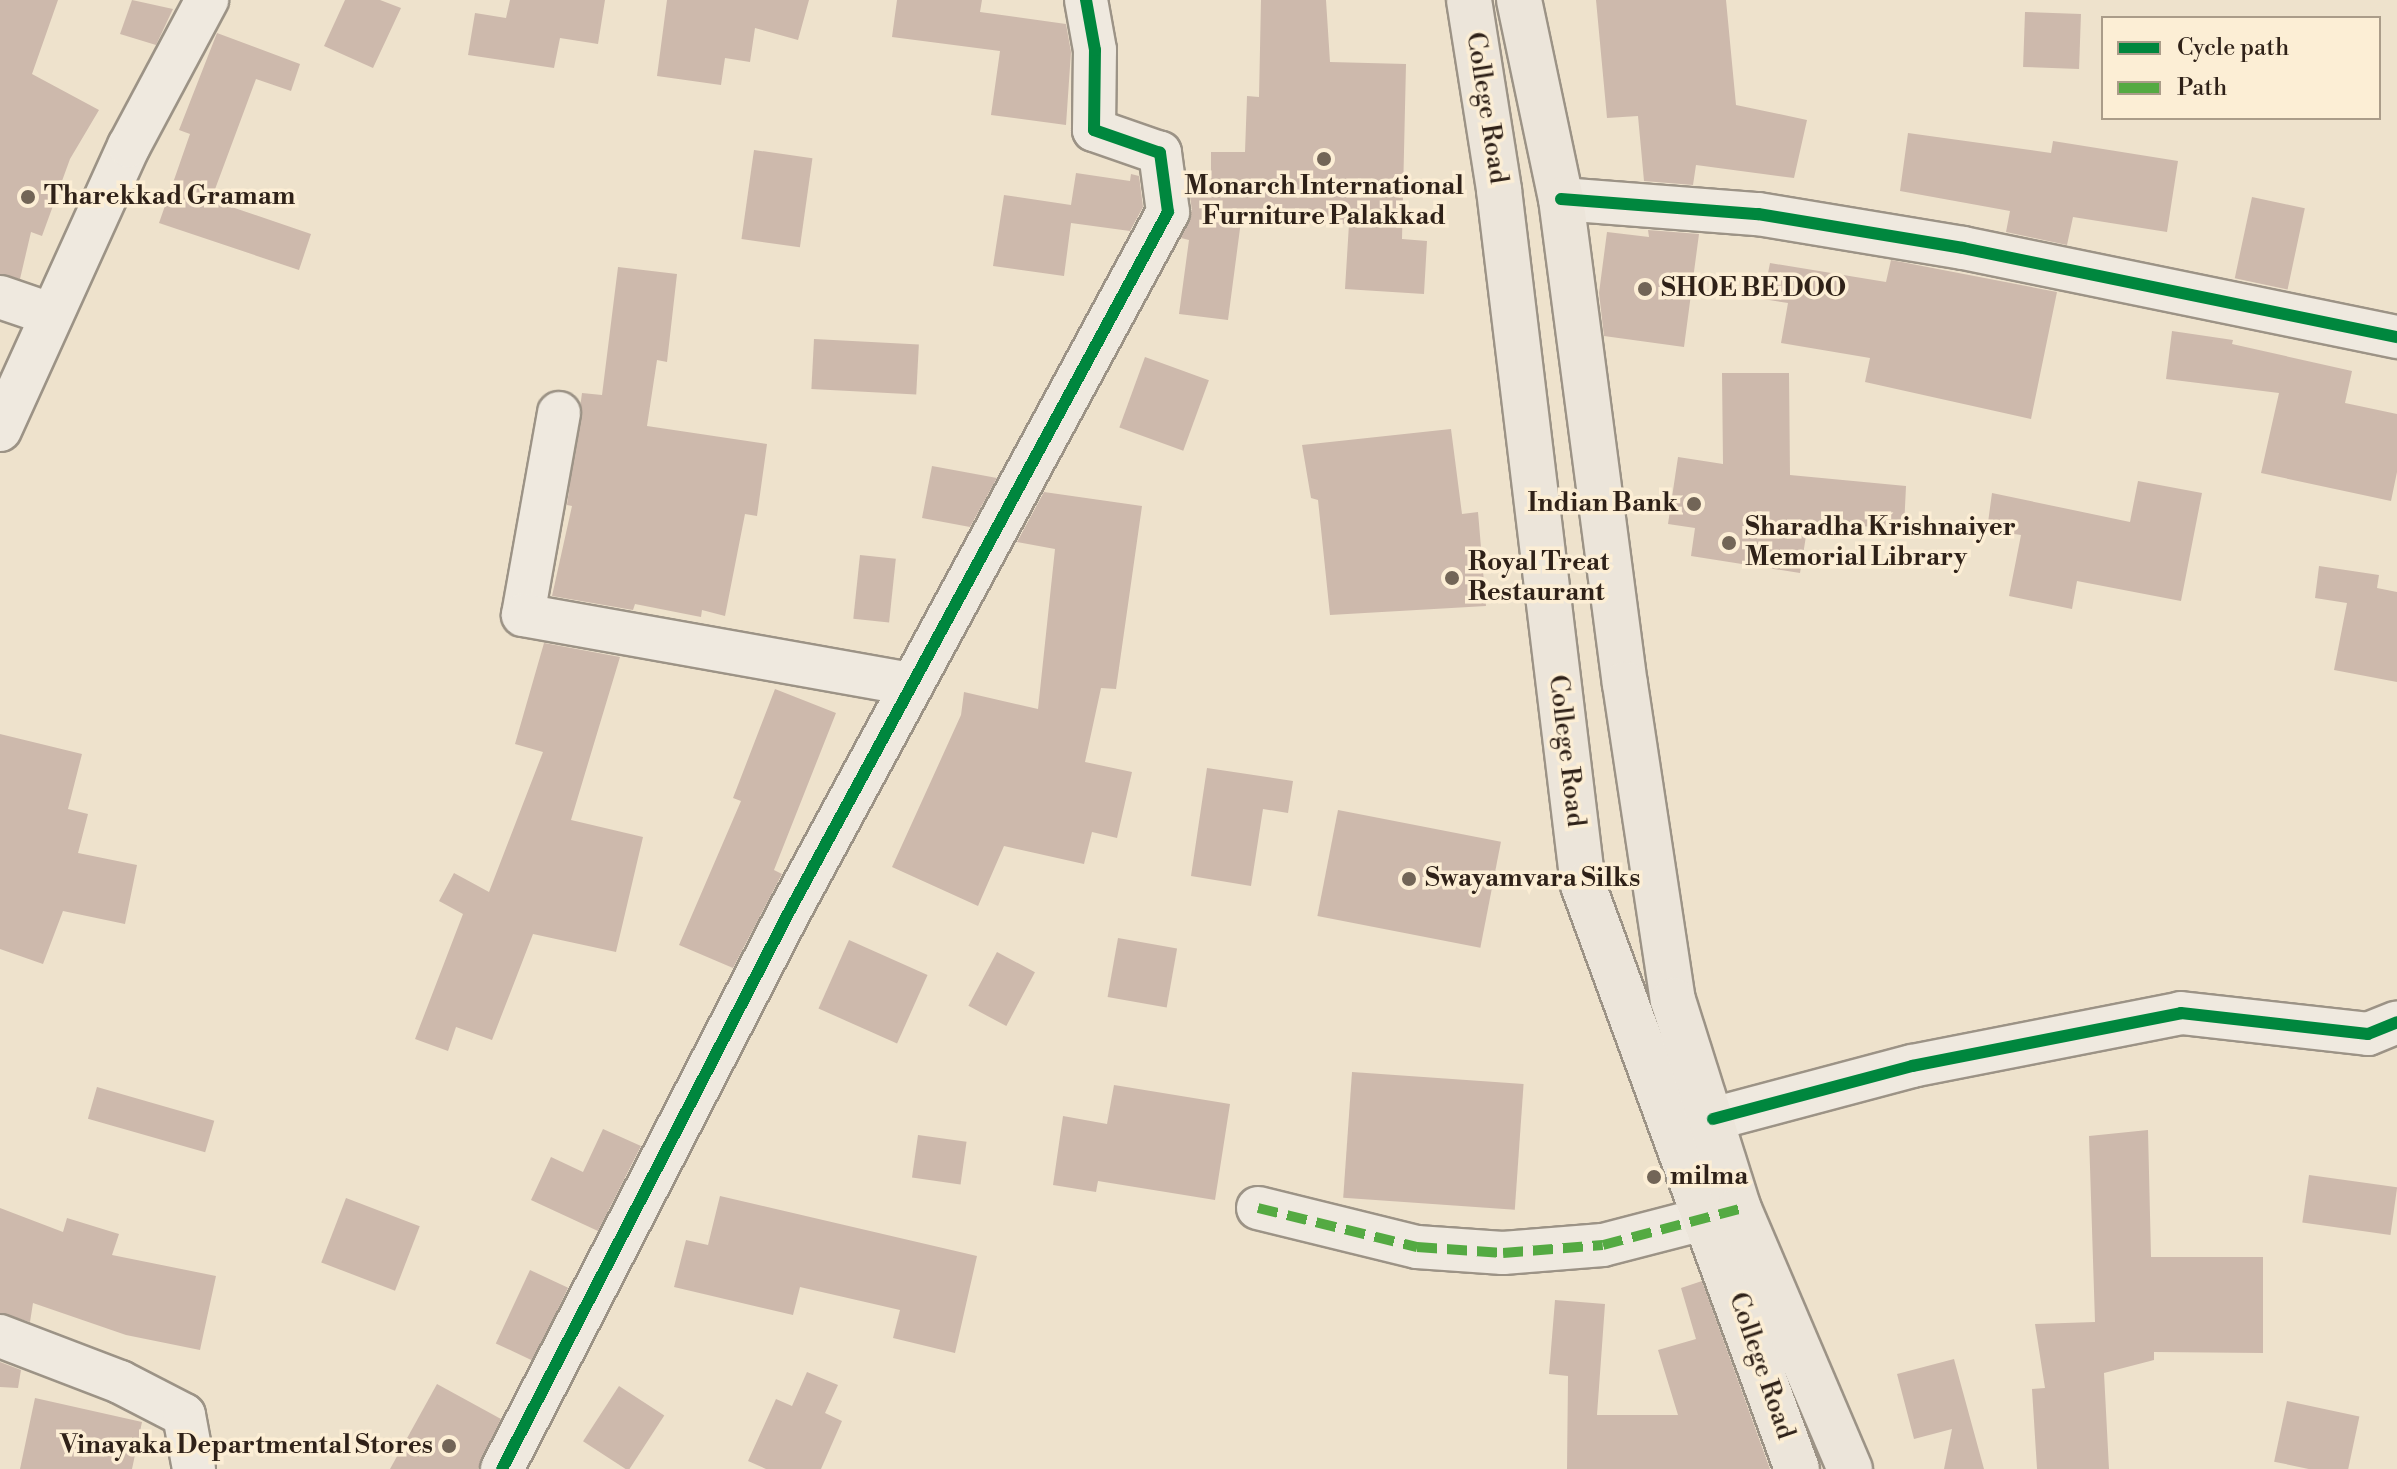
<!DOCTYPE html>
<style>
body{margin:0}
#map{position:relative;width:2397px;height:1469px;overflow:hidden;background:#eee2cc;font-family:"Libre Bodoni",serif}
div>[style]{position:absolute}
.building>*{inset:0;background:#cdb9ac;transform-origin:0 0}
.roads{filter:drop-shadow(2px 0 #9c9386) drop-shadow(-2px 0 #9c9386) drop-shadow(0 2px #9c9386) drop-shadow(0 -2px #9c9386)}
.minor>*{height:42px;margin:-21px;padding:0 21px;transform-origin:21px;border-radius:21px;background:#efe9df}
.primary>*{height:44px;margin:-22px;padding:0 22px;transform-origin:22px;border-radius:22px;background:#ece5da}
.quiet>*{height:10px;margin-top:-5px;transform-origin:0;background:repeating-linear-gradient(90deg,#54aa42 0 20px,transparent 0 30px)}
.cycleway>*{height:12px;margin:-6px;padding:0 6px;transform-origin:6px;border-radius:6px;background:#00873e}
.dots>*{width:22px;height:22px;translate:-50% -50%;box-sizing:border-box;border:4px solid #fceed5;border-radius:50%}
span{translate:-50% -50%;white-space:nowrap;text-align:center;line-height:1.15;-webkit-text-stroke:7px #fceed5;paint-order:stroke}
.street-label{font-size:26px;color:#2f2118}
.poi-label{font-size:26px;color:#2f2118;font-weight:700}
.left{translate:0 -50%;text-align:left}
.right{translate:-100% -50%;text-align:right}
.legend{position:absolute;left:2101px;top:16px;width:280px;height:104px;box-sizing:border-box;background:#fceed5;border:2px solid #aa9c89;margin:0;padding:10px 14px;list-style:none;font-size:24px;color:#2f2118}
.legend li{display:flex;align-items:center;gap:16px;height:40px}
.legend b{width:40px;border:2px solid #aa9c89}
</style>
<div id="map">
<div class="building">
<div style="clip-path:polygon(0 0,58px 0,32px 74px,99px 110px,70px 159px,42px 236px,31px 232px,20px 279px,0 274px)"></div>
<div style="clip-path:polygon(132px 0,173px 9px,156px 45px,120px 34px)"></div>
<div style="clip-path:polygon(345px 0,380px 0,401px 8px,373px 68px,324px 46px)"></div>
<div style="clip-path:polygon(510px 0,605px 0,598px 44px,560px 38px,554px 68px,468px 55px,475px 13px,506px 18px)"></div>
<div style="clip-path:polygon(667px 0,809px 0,798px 40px,755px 28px,750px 62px,725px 58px,721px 85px,657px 76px)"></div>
<div style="clip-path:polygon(897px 0,982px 0,980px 12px,1066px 24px,1071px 52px,1066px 125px,991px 115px,1000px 51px,892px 37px)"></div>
<div style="clip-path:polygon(1261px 0,1326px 0,1330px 62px,1406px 64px,1402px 239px,1427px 241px,1424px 294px,1345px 289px,1349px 224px,1241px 221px,1228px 320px,1179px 314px,1189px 240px,1181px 238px,1192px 210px,1188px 183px,1211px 186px,1211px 152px,1245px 152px,1247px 96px,1259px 97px)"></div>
<div style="clip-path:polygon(1596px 0,1726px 0,1736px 105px,1807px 120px,1794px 178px,1696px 165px,1693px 185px,1644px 181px,1638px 116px,1607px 118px)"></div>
<div style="left:2025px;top:12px;width:56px;height:55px;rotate:2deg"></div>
<div style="clip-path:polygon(217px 33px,300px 64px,291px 91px,256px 79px,211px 200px,311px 234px,299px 270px,159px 223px,190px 134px,179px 130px)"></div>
<div style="clip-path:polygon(1908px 133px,2051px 153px,2053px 141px,2178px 161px,2167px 232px,2073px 217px,2067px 245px,2006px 232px,2010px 211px,1900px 191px)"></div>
<div style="left:754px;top:150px;width:59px;height:90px;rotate:8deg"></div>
<div style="clip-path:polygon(1076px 173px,1130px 181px,1131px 174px,1139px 176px,1143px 207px,1130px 231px,1071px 223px,1064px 276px,993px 266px,1004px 195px,1071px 205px)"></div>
<div style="left:2252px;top:197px;width:54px;height:83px;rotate:12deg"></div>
<div style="clip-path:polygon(1648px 230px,1699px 234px,1684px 347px,1604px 336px,1599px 293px,1607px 232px,1649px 237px)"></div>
<div style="clip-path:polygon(1891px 260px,2057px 292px,2031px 419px,1865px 382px,1870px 358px,1781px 343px,1788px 303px,1763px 299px,1770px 263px,1886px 282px)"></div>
<div style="clip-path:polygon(618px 267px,677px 274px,667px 362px,657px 360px,647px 426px,767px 444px,757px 516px,745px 514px,725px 616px,702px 610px,701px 617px,635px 604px,633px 610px,552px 596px,572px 506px,567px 505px,582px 393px,602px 395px)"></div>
<div style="clip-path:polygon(2172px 331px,2233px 340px,2232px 344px,2352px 371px,2345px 403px,2397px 414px,2397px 472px,2391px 501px,2261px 473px,2279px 393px,2166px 379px)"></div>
<div style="left:814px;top:339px;width:105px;height:50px;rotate:3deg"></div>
<div style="left:1145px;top:357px;width:68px;height:75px;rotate:20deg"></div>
<div style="clip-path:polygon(1722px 373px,1789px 373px,1790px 475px,1906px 486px,1904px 528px,1808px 524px,1800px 573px,1691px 556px,1695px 528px,1668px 524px,1678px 457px,1723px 464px)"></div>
<div style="clip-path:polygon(1451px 429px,1462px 514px,1478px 512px,1486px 606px,1330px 615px,1318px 500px,1311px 498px,1302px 445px)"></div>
<div style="clip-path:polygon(932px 466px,997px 478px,970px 527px,922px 518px)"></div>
<div style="clip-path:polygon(2138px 481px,2202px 493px,2181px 601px,2077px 581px,2072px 609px,2009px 596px,2021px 535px,1987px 530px,1992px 493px,2130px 522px)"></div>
<div style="clip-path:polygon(1044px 492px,1142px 506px,1116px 689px,1101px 688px,1085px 762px,1132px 772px,1117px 838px,1092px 832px,1084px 864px,1004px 846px,978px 906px,892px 867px,961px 715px,964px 692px,1038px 709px,1055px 549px,1017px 542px)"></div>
<div style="left:860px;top:555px;width:36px;height:64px;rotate:6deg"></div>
<div style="clip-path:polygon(2319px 566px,2379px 575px,2377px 588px,2397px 592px,2397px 682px,2334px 670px,2347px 603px,2315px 598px)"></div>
<div style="clip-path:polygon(544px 643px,620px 657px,571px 820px,643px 837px,616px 952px,533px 934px,492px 1040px,456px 1027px,448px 1051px,415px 1039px,463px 914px,439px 901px,454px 873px,489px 892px,543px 752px,515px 744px)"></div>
<div style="clip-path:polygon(775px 689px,836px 713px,774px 870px,782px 874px,733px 968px,679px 945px,741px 801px,733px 798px)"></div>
<div style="clip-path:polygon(0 734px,82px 754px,68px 809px,88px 814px,78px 853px,137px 865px,125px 924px,63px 911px,43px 964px,0 949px)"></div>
<div style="clip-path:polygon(1207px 768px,1293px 781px,1288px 813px,1263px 809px,1251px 886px,1191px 876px)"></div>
<div style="left:1338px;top:810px;width:166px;height:108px;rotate:11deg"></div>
<div style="left:1118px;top:938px;width:60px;height:60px;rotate:10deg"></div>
<div style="left:849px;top:940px;width:86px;height:75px;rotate:24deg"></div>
<div style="left:997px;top:952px;width:43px;height:61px;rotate:28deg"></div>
<div style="left:1352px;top:1072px;width:172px;height:126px;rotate:4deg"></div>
<div style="clip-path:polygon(1114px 1085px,1230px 1104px,1215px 1200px,1098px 1181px,1096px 1192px,1053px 1185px,1063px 1116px,1107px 1124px)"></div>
<div style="left:97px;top:1087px;width:122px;height:33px;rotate:16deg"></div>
<div style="clip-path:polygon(603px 1129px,641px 1146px,598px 1231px,531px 1200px,551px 1157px,583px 1172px)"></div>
<div style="clip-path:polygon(2148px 1130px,2151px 1257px,2263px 1257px,2263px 1353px,2154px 1352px,2154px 1360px,2104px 1373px,2109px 1469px,2037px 1469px,2032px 1389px,2045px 1388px,2035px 1324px,2095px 1322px,2089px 1136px)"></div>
<div style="left:918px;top:1135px;width:49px;height:43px;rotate:8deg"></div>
<div style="left:2309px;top:1175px;width:89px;height:48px;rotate:8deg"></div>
<div style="clip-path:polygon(720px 1196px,977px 1256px,955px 1353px,893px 1338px,900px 1310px,800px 1287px,793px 1315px,674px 1287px,686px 1240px,708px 1245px)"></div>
<div style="left:346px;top:1198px;width:79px;height:69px;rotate:21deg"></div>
<div style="clip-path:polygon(0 1208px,63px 1232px,67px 1218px,119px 1234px,112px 1255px,216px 1276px,200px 1350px,126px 1335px,33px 1303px,30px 1322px,0 1313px)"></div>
<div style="left:530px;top:1270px;width:42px;height:81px;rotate:25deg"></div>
<div style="clip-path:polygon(1702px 1281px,1770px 1469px,1567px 1469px,1568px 1376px,1549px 1374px,1555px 1300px,1605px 1304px,1597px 1415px,1678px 1415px,1658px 1350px,1696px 1339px,1681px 1288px)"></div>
<div style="clip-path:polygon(1954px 1359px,1961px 1385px,1984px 1469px,1944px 1469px,1952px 1429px,1914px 1439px,1897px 1374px)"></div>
<div style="clip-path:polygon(0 1362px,21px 1370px,18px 1388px,0 1387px)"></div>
<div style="clip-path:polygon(807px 1372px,838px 1385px,825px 1413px,842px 1421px,821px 1469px,766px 1469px,748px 1461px,776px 1399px,792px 1406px)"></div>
<div style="clip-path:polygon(437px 1384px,501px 1419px,478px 1469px,390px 1469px)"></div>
<div style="left:619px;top:1386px;width:54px;height:66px;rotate:33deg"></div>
<div style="clip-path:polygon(35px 1398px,142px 1422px,132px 1469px,20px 1469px)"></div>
<div style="left:2287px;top:1401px;width:74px;height:62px;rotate:12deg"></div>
</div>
<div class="roads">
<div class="minor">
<div style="left:1561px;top:199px;width:198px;rotate:4.4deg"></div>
<div style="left:1758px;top:214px;width:208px;rotate:9.4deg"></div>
<div style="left:1963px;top:248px;width:443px;rotate:11.6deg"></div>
<div style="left:0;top:297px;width:53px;rotate:18.8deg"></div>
<div style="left:559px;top:413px;width:205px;rotate:100.1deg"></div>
<div style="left:523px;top:615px;width:395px;rotate:10.1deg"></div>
<div style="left:0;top:430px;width:312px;rotate:-65.6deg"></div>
<div style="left:129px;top:146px;width:166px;rotate:-61.9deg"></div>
<div style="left:1713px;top:1119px;width:206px;rotate:-14.9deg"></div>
<div style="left:1912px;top:1066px;width:274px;rotate:-11.1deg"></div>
<div style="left:2181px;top:1013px;width:188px;rotate:6.4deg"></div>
<div style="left:2368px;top:1034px;width:31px;rotate:-22deg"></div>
<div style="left:1258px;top:1208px;width:164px;rotate:13.8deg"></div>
<div style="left:1417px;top:1247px;width:86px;rotate:4deg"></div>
<div style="left:1503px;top:1253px;width:100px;rotate:-4.6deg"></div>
<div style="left:1603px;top:1245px;width:139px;rotate:-14.5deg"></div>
<div style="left:0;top:1336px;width:129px;rotate:21deg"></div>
<div style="left:120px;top:1382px;width:72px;rotate:27.3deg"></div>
<div style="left:184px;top:1415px;width:55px;rotate:79.5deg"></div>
<div style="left:502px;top:1469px;width:627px;rotate:-62.74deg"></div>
<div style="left:789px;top:912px;width:796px;rotate:-61.57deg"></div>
<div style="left:1168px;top:212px;width:60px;rotate:-97.7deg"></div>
<div style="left:1160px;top:153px;width:70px;rotate:-160.8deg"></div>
<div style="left:1094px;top:130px;width:80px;rotate:-89.3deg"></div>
<div style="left:1095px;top:50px;width:51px;rotate:-100.2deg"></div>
</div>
<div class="primary">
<div style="left:1469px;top:0;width:192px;rotate:81deg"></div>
<div style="left:1499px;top:190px;width:700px;rotate:83.11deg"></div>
<div style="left:1583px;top:885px;width:622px;rotate:69.88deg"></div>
<div style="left:1519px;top:0;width:203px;rotate:78.1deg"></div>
<div style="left:1561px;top:199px;width:489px;rotate:82.5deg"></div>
<div style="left:1625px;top:684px;width:320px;rotate:81.4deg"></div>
<div style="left:1673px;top:1000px;width:219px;rotate:72.5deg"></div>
<div style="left:1739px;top:1209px;width:283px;rotate:66.9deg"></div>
</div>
</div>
<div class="quiet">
<div style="left:1258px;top:1208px;width:164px;rotate:13.8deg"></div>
<div style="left:1417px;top:1247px;width:86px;rotate:4deg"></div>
<div style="left:1503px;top:1253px;width:100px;rotate:-4.6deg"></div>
<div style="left:1603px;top:1245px;width:141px;rotate:-14.8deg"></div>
</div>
<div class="cycleway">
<div style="left:1561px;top:199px;width:198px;rotate:4.4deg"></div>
<div style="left:1758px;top:214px;width:208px;rotate:9.4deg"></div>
<div style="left:1963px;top:248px;width:443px;rotate:11.6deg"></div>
<div style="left:1713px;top:1119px;width:206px;rotate:-14.9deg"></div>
<div style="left:1912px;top:1066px;width:274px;rotate:-11.1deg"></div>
<div style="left:2181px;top:1013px;width:188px;rotate:6.4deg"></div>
<div style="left:2368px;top:1034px;width:31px;rotate:-22deg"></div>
<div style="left:502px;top:1469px;width:627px;rotate:-62.74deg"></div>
<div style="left:789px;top:912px;width:796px;rotate:-61.57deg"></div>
<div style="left:1168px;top:212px;width:60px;rotate:-97.7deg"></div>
<div style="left:1160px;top:153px;width:70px;rotate:-160.8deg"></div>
<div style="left:1094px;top:130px;width:80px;rotate:-89.3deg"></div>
<div style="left:1095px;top:50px;width:51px;rotate:-100.2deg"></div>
</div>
<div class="dots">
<div style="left:1324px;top:159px;background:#726557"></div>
<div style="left:28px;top:197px;background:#726557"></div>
<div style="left:1645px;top:289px;background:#726557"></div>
<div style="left:1694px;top:504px;background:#726557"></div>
<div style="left:1729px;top:543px;background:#726557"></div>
<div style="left:1452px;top:578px;background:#726557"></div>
<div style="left:1409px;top:879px;background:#726557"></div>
<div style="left:1654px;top:1177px;background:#726557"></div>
<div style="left:449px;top:1446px;background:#726557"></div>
</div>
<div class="street-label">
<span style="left:1486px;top:108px;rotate:81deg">College Road</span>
<span style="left:1566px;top:751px;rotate:83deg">College Road</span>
<span style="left:1761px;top:1366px;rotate:71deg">College Road</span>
</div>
<div class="poi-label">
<span style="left:1324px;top:202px">Monarch International<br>Furniture Palakkad</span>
<span class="left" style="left:44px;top:197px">Tharekkad Gramam</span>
<span class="left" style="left:1661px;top:289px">SHOE BE DOO</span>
<span class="right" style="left:1678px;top:504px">Indian Bank</span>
<span class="left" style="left:1745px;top:543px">Sharadha Krishnaiyer<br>Memorial Library</span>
<span class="left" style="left:1468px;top:578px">Royal Treat<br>Restaurant</span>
<span class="left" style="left:1425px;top:879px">Swayamvara Silks</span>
<span class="left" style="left:1670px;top:1177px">milma</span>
<span class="right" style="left:433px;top:1446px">Vinayaka Departmental Stores</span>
</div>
<ul class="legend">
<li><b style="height:10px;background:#00873e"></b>Cycle path</li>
<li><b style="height:10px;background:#54aa42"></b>Path</li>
</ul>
</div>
